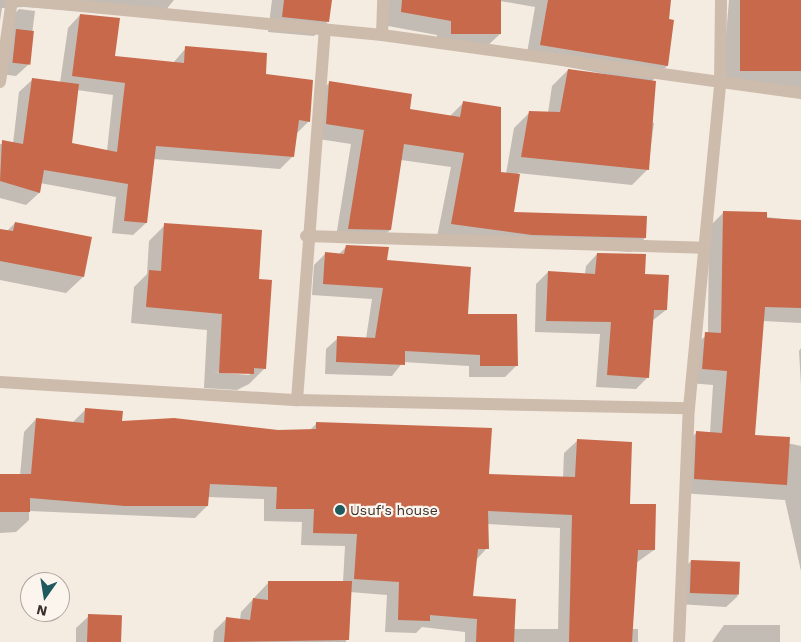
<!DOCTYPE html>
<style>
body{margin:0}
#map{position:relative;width:801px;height:642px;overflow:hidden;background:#f4ebe1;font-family:"Work Sans",sans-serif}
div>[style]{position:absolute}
.shadow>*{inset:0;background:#0003}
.building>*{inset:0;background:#c8694b;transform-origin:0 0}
.street>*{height:12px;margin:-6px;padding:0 6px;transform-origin:6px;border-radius:6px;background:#cdbbac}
.dots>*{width:14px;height:14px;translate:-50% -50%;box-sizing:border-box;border:2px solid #fbf5ee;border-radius:50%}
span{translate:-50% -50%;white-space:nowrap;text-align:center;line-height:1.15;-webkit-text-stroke:4.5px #fbf5ee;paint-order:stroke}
.poi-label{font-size:14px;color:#3b302b}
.left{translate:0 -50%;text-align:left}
.north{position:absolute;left:20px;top:572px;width:50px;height:50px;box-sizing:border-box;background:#fbf5ee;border:1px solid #aea6a0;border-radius:50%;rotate:193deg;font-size:14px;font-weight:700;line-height:20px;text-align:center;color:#3b302b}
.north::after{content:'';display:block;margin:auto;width:18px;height:22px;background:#1f5a5e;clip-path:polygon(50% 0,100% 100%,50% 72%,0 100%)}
</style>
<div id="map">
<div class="shadow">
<div style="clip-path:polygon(0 0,174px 0,160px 17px,24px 7px,2px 8px,0 21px)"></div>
<div style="clip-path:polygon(272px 0,331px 0,328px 21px,314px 36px,268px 32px)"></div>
<div style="clip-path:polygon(379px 0,670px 0,667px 66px,651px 82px,649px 122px,654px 123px,648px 169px,632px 185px,518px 173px,512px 214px,645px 238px,631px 252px,437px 237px,451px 167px,401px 160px,390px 230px,376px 244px,335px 243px,351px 144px,312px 138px,316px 96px,330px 82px,408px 110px,449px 117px,463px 103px,500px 173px,506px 174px,514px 128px,529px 113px,548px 113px,552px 86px,568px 70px,631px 79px,526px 59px,535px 7px,500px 1px,500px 34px,485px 48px,437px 48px,437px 35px,377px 24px)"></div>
<div style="clip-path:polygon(729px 0,801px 0,801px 90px,722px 84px)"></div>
<div style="clip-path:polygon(19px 9px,35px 11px,28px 65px,16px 76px,0 74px,8px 21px)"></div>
<div style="clip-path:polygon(evenodd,80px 15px,114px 57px,173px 63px,186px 48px,264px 75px,309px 121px,296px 134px,293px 156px,280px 169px,153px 159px,146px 223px,133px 235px,112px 233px,116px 197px,40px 183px,39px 193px,26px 205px,0 198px,0 144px,13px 144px,19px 92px,32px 80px,60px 83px,68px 28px,80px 15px,77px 90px,113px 95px,107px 151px,70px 144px,77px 90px)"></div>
<div style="clip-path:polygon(724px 212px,801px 221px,801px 323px,763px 321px,754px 436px,801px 446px,801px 571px,785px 500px,680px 493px,682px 447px,697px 432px,710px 433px,713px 385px,689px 383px,691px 348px,708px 334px,709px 227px)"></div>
<div style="clip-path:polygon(15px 223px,83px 277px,66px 293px,0 280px,0 230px,7px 231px)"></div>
<div style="clip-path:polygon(evenodd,165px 225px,258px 280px,265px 368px,249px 384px,237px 390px,204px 388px,207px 330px,131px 323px,134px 287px,147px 274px,149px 241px,165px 225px,213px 372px,251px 373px,249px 375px,213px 372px)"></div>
<div style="clip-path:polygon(346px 247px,385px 261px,466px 316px,517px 365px,505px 377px,469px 377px,469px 366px,403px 362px,392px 376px,325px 374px,326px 349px,338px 338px,366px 339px,372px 299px,312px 295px,314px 265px,326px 253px,339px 254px)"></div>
<div style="clip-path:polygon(597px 254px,644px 275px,666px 310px,652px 321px,648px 377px,636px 389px,596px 387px,600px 334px,535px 332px,536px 284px,548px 272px,585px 274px,586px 266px)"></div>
<div style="clip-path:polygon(801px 348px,801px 385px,799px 351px)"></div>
<div style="clip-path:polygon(evenodd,85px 410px,121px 422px,278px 431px,309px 431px,317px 423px,488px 475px,563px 478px,564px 453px,577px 441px,629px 505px,654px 550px,636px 563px,632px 629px,638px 629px,638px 642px,465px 642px,465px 632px,422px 627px,416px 633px,385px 632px,387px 595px,350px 592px,346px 642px,213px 642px,214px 631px,227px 618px,240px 620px,241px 612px,269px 582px,343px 582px,345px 546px,301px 545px,302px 522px,264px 521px,264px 499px,208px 497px,207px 506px,195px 518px,29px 511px,29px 520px,16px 532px,0 533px,0 475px,20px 476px,24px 432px,36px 419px,72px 423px,85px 410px,487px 524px,560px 528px,558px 629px,513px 629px,472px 597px,476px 560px,487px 548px,487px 524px)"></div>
<div style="clip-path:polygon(691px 561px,738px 596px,726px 607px,678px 604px,679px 573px)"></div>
<div style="clip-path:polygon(89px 616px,120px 642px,76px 642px,76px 628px)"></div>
<div style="clip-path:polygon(724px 625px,780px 625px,780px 642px,712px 642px)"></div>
</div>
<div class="building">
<div style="clip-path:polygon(284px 0,332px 0,329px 22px,282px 17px)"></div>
<div style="clip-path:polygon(402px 0,501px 0,501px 34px,451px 34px,451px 21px,401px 12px)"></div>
<div style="clip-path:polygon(548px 0,671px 0,669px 19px,674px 20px,668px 66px,540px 45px)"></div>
<div style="left:740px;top:0;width:61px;height:71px"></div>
<div style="clip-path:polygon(80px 14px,120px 18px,115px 56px,184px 63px,185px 46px,267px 53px,266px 74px,313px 80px,310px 122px,299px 120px,294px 157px,156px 146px,147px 223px,124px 221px,128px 184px,44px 170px,40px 193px,0 181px,2px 140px,23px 144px,32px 78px,79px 84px,72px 143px,117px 152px,125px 83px,72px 76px)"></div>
<div style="left:16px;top:29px;width:18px;height:34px;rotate:6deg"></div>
<div style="clip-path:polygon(568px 69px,656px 81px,649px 170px,521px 157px,529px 111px,560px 112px)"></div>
<div style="clip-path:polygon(329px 81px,412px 94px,410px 109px,460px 117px,463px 101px,501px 107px,501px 172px,520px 174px,514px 212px,647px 216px,646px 238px,532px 235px,451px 224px,464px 153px,404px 144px,391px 230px,348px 229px,364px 130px,326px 124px)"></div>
<div style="clip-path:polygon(723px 211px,767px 212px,767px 218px,801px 220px,801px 308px,765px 307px,755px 435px,790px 437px,787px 485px,694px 479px,696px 431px,722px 433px,727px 371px,702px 369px,705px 332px,721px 333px)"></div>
<div style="clip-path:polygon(15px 222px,92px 237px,84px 277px,0 261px,0 229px,13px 231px)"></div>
<div style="clip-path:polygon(164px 223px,262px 230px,259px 279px,272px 280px,266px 369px,254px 368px,254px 374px,219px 373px,222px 314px,146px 307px,149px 270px,161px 271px)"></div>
<div style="clip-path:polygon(346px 245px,389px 247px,387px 260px,471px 267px,468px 314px,517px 314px,518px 366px,480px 366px,480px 355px,405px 351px,405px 365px,336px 362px,337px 336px,375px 338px,383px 288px,323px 284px,325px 252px,344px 254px)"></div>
<div style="clip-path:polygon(597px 253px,646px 254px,645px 274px,669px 275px,667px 310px,654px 310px,649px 378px,607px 375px,611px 322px,546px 321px,548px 271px,595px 274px)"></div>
<div style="clip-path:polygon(85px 408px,123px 411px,122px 421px,174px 418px,278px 430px,316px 429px,316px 422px,492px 428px,489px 474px,575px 477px,577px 439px,632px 442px,630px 504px,656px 504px,655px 550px,638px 550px,632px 642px,569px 642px,572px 515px,488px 511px,489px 549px,478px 549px,473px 596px,516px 599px,514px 642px,476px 642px,477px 619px,430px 615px,430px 621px,398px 620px,399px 582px,354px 579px,357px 534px,313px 533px,314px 509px,276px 509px,277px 487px,210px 484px,208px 506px,125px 506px,30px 498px,30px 512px,0 512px,0 474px,31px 474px,36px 418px,84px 423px)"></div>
<div style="left:691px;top:560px;width:49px;height:33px;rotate:2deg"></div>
<div style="clip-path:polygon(268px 581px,352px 581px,349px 640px,224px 642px,226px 617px,250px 620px,253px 598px,268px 600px)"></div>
<div style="left:88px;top:614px;width:34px;height:28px;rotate:2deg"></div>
</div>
<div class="street">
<div style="left:19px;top:0;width:365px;rotate:5.5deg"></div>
<div style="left:382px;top:35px;width:423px;rotate:7.9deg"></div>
<div style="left:382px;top:35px;width:35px;rotate:-88deg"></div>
<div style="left:0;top:82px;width:83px;rotate:-81.7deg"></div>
<div style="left:306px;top:236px;width:397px;rotate:1.7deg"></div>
<div style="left:0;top:382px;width:298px;rotate:3.5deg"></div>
<div style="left:297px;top:400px;width:392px;rotate:1.2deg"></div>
<div style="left:297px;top:400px;width:372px;rotate:-85.7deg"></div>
<div style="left:679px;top:642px;width:234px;rotate:-87.6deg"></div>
<div style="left:689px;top:408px;width:325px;rotate:-84.5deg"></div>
<div style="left:720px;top:84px;width:84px;rotate:-89.3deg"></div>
</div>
<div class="dots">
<div style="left:340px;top:510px;background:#1f5a5e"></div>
</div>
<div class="poi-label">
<span class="left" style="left:350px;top:510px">Usuf's house</span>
</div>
<div class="north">N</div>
</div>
